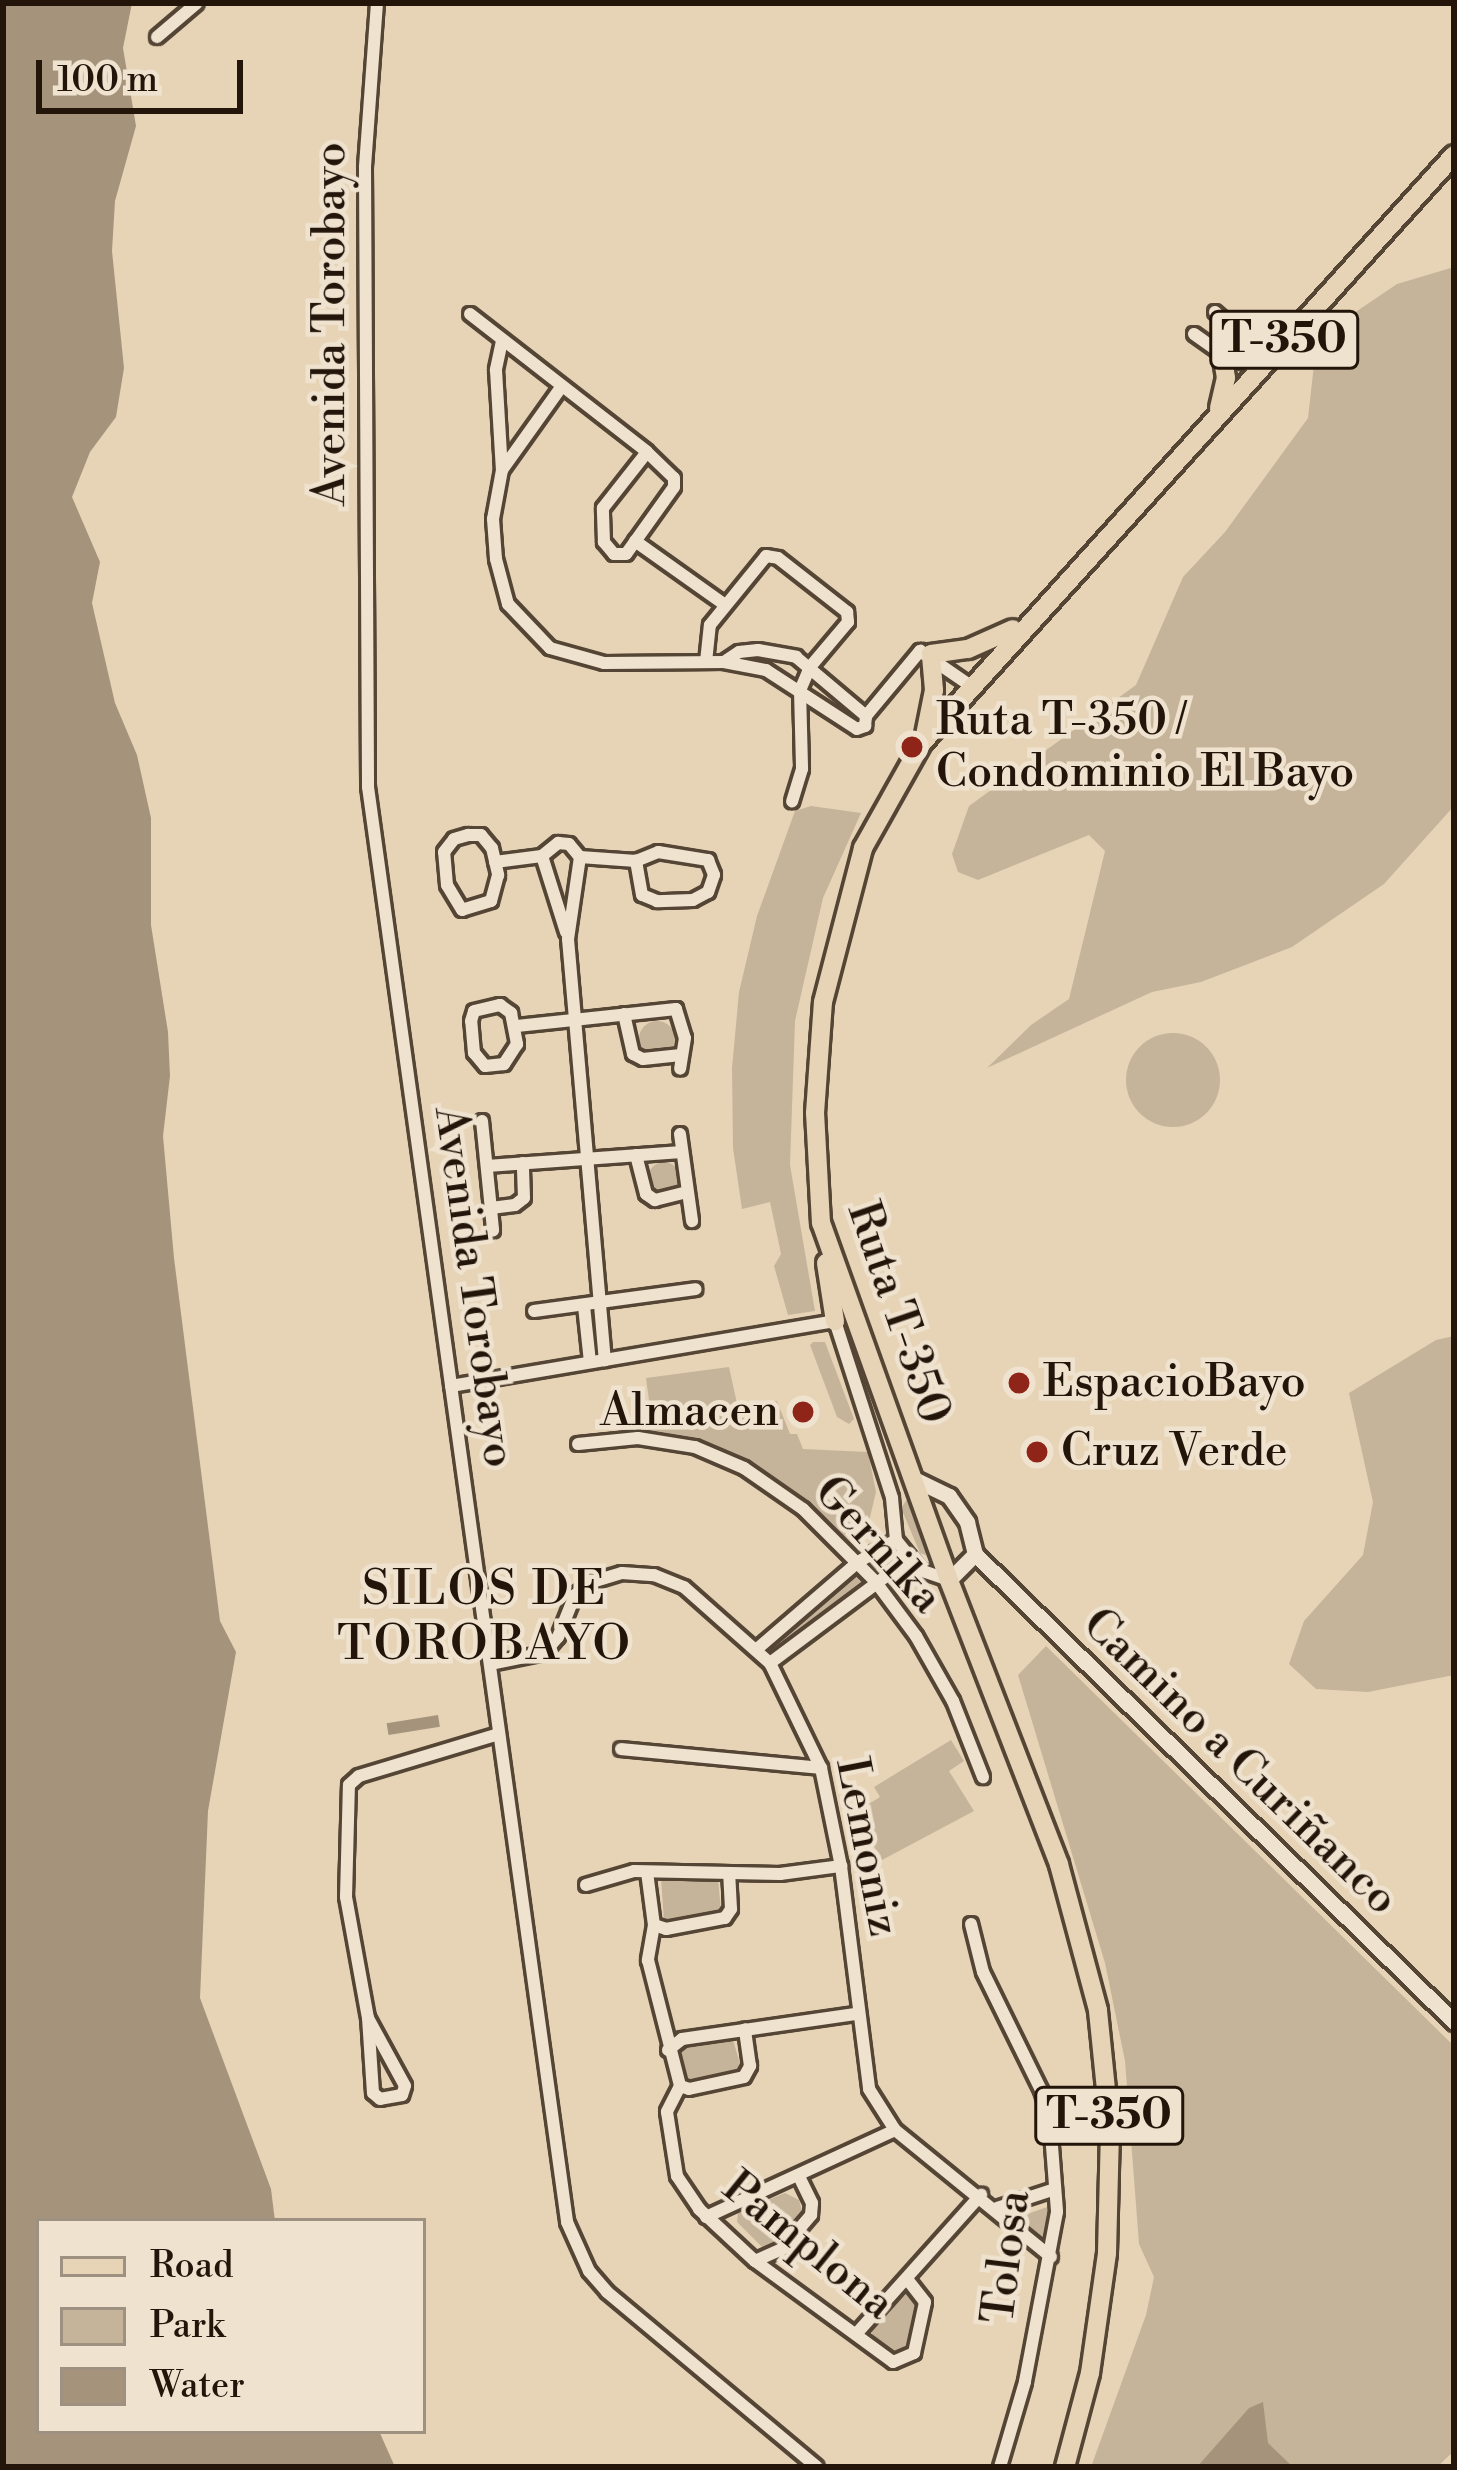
<!DOCTYPE html>
<meta charset="utf-8">
<style>
body{margin:0}
#map{position:relative;width:1457px;height:2470px;overflow:hidden;background:#e7d4b7;font-family:"Libre Bodoni",serif}
div>[style]{position:absolute}
.green>*{inset:0;background:#c6b49a}
.round{border-radius:50%}
.water>*{inset:0;background:#a5937c;transform-origin:0 0}
.roads{filter:drop-shadow(3px 0 #554535) drop-shadow(-3px 0 #554535) drop-shadow(0 3px #554535) drop-shadow(0 -3px #554535)}
.minor>*{height:12px;margin:-6px;padding:0 6px;transform-origin:6px;border-radius:6px;background:#efe3d0}
.tertiary>*{height:15px;margin:-7.5px;padding:0 7.5px;transform-origin:7.5px;border-radius:7.5px;background:#efe3d0}
.primary>*{height:18px;margin:-9px;padding:0 9px;transform-origin:9px;border-radius:9px;background:#e7d4b7}
.dots>*{width:33px;height:33px;translate:-50% -50%;box-sizing:border-box;border:6px solid #efe3d0;border-radius:50%}
span{translate:-50% -50%;white-space:nowrap;text-align:center;line-height:1.15;-webkit-text-stroke:9px #efe3d0;paint-order:stroke}
.shield-label span{padding:3px 9px;background:#efe3d0;border:3px solid;border-radius:9px;-webkit-text-stroke-width:0}
.shield-label{font-size:42px;color:#24150a;font-weight:700}
.street-label{font-size:45px;color:#24150a}
.poi-label{font-size:45px;color:#24150a}
.left{translate:0 -50%;text-align:left}
.right{translate:-100% -50%;text-align:right}
.neighbourhood-label{font-size:48px;color:#24150a;letter-spacing:3px}
.frame{position:absolute;inset:0;border:6px solid #24150a;pointer-events:none}
.legend{position:absolute;left:36px;top:2218px;width:390px;height:216px;box-sizing:border-box;background:#efe3d0;border:3px solid #9e9181;margin:0;padding:15px 21px;list-style:none;font-size:36px;color:#24150a}
.legend li{display:flex;align-items:center;gap:24px;height:60px}
.legend b{width:60px;border:3px solid #9e9181}
.scale{position:absolute;left:36px;top:60px;width:207px;height:54px;box-sizing:border-box;border:6px solid #24150a;border-top:0;padding-left:15px;font-size:36px;line-height:42px;white-space:nowrap;color:#24150a;-webkit-text-stroke:9px #efe3d0;paint-order:stroke}
</style>
<div id="map">
<div class="green">
<div style="clip-path:polygon(1454px 267px,1454px 806px,1384px 884px,1292px 947px,1201px 982px,1152px 992px,987px 1068px,1031px 1025px,1069px 999px,1105px 851px,1089px 835px,978px 880px,958px 872px,952px 854px,969px 806px,1136px 685px,1183px 577px,1225px 532px,1308px 418px,1317px 338px,1397px 284px)"></div>
<div style="clip-path:polygon(811px 806px,861px 813px,823px 898px,795px 1021px,790px 1165px,815px 1311px,788px 1315px,774px 1266px,781px 1254px,770px 1202px,742px 1209px,733px 1148px,732px 1068px,739px 992px,757px 916px,795px 811px)"></div>
<div class="round" style="left:639px;top:1021px;width:36px;height:36px"></div>
<div class="round" style="left:1126px;top:1033px;width:94px;height:94px"></div>
<div class="round" style="left:648px;top:1162px;width:32px;height:32px"></div>
<div style="clip-path:polygon(1454px 1336px,1454px 1675px,1368px 1692px,1316px 1689px,1289px 1664px,1304px 1621px,1363px 1555px,1373px 1502px,1349px 1393px,1436px 1340px)"></div>
<div style="clip-path:polygon(813px 1342px,825px 1342px,854px 1419px,849px 1424px,837px 1417px,810px 1345px)"></div>
<div style="clip-path:polygon(729px 1367px,738px 1408px,777px 1401px,790px 1434px,797px 1434px,803px 1449px,868px 1452px,876px 1492px,866px 1534px,850px 1541px,756px 1464px,689px 1437px,636px 1431px,633px 1412px,650px 1408px,646px 1378px)"></div>
<div style="clip-path:polygon(910px 1495px,934px 1558px,920px 1553px,901px 1508px)"></div>
<div style="clip-path:polygon(859px 1571px,868px 1582px,785px 1643px,779px 1638px)"></div>
<div style="clip-path:polygon(1046px 1646px,1454px 2046px,1454px 2451px,1437px 2467px,1091px 2467px,1146px 2315px,1154px 2277px,1139px 2244px,1125px 2061px,1105px 1963px,1018px 1675px)"></div>
<div style="clip-path:polygon(951px 1740px,964px 1761px,949px 1771px,974px 1811px,882px 1860px,854px 1813px,880px 1797px,874px 1787px)"></div>
<div style="clip-path:polygon(661px 1878px,718px 1879px,721px 1911px,664px 1921px)"></div>
<div style="clip-path:polygon(732px 2037px,741px 2067px,738px 2072px,683px 2080px,678px 2047px)"></div>
<div style="clip-path:polygon(785px 2193px,799px 2200px,803px 2214px,777px 2246px,762px 2247px,737px 2222px,738px 2212px)"></div>
<div style="clip-path:polygon(1047px 2207px,1053px 2209px,1043px 2243px,1019px 2217px)"></div>
<div style="clip-path:polygon(910px 2290px,920px 2302px,909px 2350px,895px 2357px,874px 2340px,871px 2330px)"></div>
</div>
<div class="water">
<div style="clip-path:polygon(3px 3px,132px 3px,123px 48px,136px 126px,115px 201px,112px 251px,124px 368px,116px 417px,90px 452px,72px 497px,100px 562px,92px 603px,115px 703px,137px 755px,151px 818px,151px 925px,168px 1032px,170px 1076px,163px 1136px,174px 1258px,220px 1621px,236px 1652px,208px 1811px,200px 1998px,271px 2189px,275px 2221px,39px 2221px,39px 2431px,379px 2431px,395px 2467px,3px 2467px)"></div>
<div style="left:438px;top:1715px;width:12px;height:52px;rotate:81deg"></div>
<div style="clip-path:polygon(1263px 2402px,1268px 2443px,1293px 2467px,1197px 2467px,1249px 2408px)"></div>
</div>
<div class="roads">
<div class="minor">
<div style="left:377px;top:3px;width:165px;rotate:94.2deg"></div>
<div style="left:365px;top:168px;width:619px;rotate:89.72deg"></div>
<div style="left:368px;top:787px;width:1449px;rotate:82.1deg"></div>
<div style="left:567px;top:2222px;width:54px;rotate:65.8deg"></div>
<div style="left:589px;top:2271px;width:28px;rotate:49deg"></div>
<div style="left:607px;top:2292px;width:273px;rotate:39.8deg"></div>
<div style="left:157px;top:37px;width:52px;rotate:-40.4deg"></div>
<div style="left:1215px;top:312px;width:44px;rotate:41.3deg"></div>
<div style="left:1248px;top:341px;width:29px;rotate:65deg"></div>
<div style="left:470px;top:314px;width:224px;rotate:37.9deg"></div>
<div style="left:647px;top:452px;width:37px;rotate:44deg"></div>
<div style="left:674px;top:478px;width:9px;rotate:90deg"></div>
<div style="left:674px;top:487px;width:82px;rotate:125.6deg"></div>
<div style="left:626px;top:554px;width:12px;rotate:180deg"></div>
<div style="left:614px;top:554px;width:16px;rotate:-130deg"></div>
<div style="left:604px;top:542px;width:34px;rotate:-92deg"></div>
<div style="left:603px;top:508px;width:71px;rotate:-51.8deg"></div>
<div style="left:1194px;top:334px;width:43px;rotate:35.5deg"></div>
<div style="left:1229px;top:359px;width:32px;rotate:14deg"></div>
<div style="left:502px;top:341px;width:30px;rotate:102deg"></div>
<div style="left:496px;top:370px;width:100px;rotate:86.6deg"></div>
<div style="left:502px;top:470px;width:50px;rotate:100.4deg"></div>
<div style="left:493px;top:519px;width:40px;rotate:85.7deg"></div>
<div style="left:496px;top:559px;width:47px;rotate:75.1deg"></div>
<div style="left:508px;top:604px;width:61px;rotate:46.3deg"></div>
<div style="left:550px;top:648px;width:56px;rotate:15.5deg"></div>
<div style="left:604px;top:663px;width:120px;rotate:-0.5deg"></div>
<div style="left:724px;top:662px;width:43px;rotate:10.8deg"></div>
<div style="left:766px;top:670px;width:108px;rotate:33deg"></div>
<div style="left:857px;top:729px;width:9px;rotate:-21deg"></div>
<div style="left:865px;top:726px;width:10px;rotate:-84deg"></div>
<div style="left:866px;top:716px;width:85px;rotate:-50.3deg"></div>
<div style="left:920px;top:651px;width:62px;rotate:34.5deg"></div>
<div style="left:502px;top:470px;width:103px;rotate:-54.5deg"></div>
<div style="left:635px;top:541px;width:110px;rotate:35.4deg"></div>
<div style="left:706px;top:662px;width:37px;rotate:-84deg"></div>
<div style="left:710px;top:625px;width:89px;rotate:-50.9deg"></div>
<div style="left:766px;top:556px;width:12px;rotate:9deg"></div>
<div style="left:778px;top:558px;width:88px;rotate:38deg"></div>
<div style="left:847px;top:612px;width:10px;rotate:84deg"></div>
<div style="left:848px;top:622px;width:59px;rotate:130.2deg"></div>
<div style="left:810px;top:667px;width:25px;rotate:113deg"></div>
<div style="left:800px;top:690px;width:79px;rotate:88.5deg"></div>
<div style="left:802px;top:769px;width:34px;rotate:107deg"></div>
<div style="left:724px;top:662px;width:18px;rotate:-34deg"></div>
<div style="left:739px;top:652px;width:19px;rotate:-6deg"></div>
<div style="left:758px;top:650px;width:39px;rotate:10deg"></div>
<div style="left:796px;top:657px;width:92px;rotate:40.1deg"></div>
<div style="left:468px;top:835px;width:13px"></div>
<div style="left:481px;top:835px;width:17px;rotate:50deg"></div>
<div style="left:492px;top:848px;width:28px;rotate:77deg"></div>
<div style="left:498px;top:875px;width:27px;rotate:105deg"></div>
<div style="left:491px;top:901px;width:30px;rotate:163deg"></div>
<div style="left:462px;top:910px;width:29px;rotate:-121deg"></div>
<div style="left:447px;top:885px;width:33px;rotate:-95deg"></div>
<div style="left:444px;top:852px;width:16px;rotate:-52deg"></div>
<div style="left:454px;top:839px;width:15px;rotate:-16deg"></div>
<div style="left:658px;top:852px;width:51px;rotate:9.1deg"></div>
<div style="left:708px;top:860px;width:16px;rotate:68deg"></div>
<div style="left:714px;top:875px;width:18px;rotate:109deg"></div>
<div style="left:708px;top:892px;width:17px;rotate:152deg"></div>
<div style="left:693px;top:900px;width:36px;rotate:178deg"></div>
<div style="left:657px;top:901px;width:16px;rotate:-158deg"></div>
<div style="left:642px;top:895px;width:35px;rotate:-100deg"></div>
<div style="left:636px;top:861px;width:24px;rotate:-22deg"></div>
<div style="left:542px;top:856px;width:80px;rotate:72.5deg"></div>
<div style="left:580px;top:857px;width:56px;rotate:4.1deg"></div>
<div style="left:495px;top:862px;width:47px;rotate:-7.3deg"></div>
<div style="left:542px;top:856px;width:21px;rotate:-39deg"></div>
<div style="left:558px;top:843px;width:11px;rotate:5deg"></div>
<div style="left:569px;top:844px;width:17px;rotate:50deg"></div>
<div style="left:580px;top:857px;width:83px;rotate:98.3deg"></div>
<div style="left:568px;top:939px;width:423px;rotate:85deg"></div>
<div style="left:500px;top:1005px;width:14px;rotate:36deg"></div>
<div style="left:511px;top:1013px;width:32px;rotate:79deg"></div>
<div style="left:517px;top:1044px;width:24px;rotate:123deg"></div>
<div style="left:504px;top:1064px;width:19px;rotate:174deg"></div>
<div style="left:485px;top:1066px;width:17px;rotate:-130deg"></div>
<div style="left:474px;top:1053px;width:32px;rotate:-95deg"></div>
<div style="left:471px;top:1021px;width:10px;rotate:-73deg"></div>
<div style="left:474px;top:1011px;width:27px;rotate:-13deg"></div>
<div style="left:624px;top:1014px;width:41px;rotate:77.3deg"></div>
<div style="left:633px;top:1054px;width:11px;rotate:27deg"></div>
<div style="left:643px;top:1059px;width:38px;rotate:-6deg"></div>
<div style="left:517px;top:1026px;width:160px;rotate:-6.1deg"></div>
<div style="left:676px;top:1009px;width:30px;rotate:73deg"></div>
<div style="left:685px;top:1038px;width:31px;rotate:99deg"></div>
<div style="left:482px;top:1121px;width:110px;rotate:84.2deg"></div>
<div style="left:680px;top:1134px;width:88px;rotate:82.1deg"></div>
<div style="left:636px;top:1155px;width:40px;rotate:75.6deg"></div>
<div style="left:646px;top:1194px;width:11px;rotate:34deg"></div>
<div style="left:655px;top:1200px;width:32px;rotate:-14deg"></div>
<div style="left:487px;top:1166px;width:195px;rotate:-4.1deg"></div>
<div style="left:491px;top:1208px;width:24px;rotate:-7deg"></div>
<div style="left:515px;top:1205px;width:11px;rotate:-38deg"></div>
<div style="left:524px;top:1198px;width:35px;rotate:-92deg"></div>
<div style="left:584px;top:1306px;width:56px;rotate:83.9deg"></div>
<div style="left:534px;top:1311px;width:163px;rotate:-7.7deg"></div>
<div style="left:451px;top:1386px;width:389px;rotate:-9.6deg"></div>
<div style="left:835px;top:1321px;width:186px;rotate:72.1deg"></div>
<div style="left:892px;top:1498px;width:42px;rotate:84.6deg"></div>
<div style="left:896px;top:1540px;width:38px;rotate:51deg"></div>
<div style="left:920px;top:1570px;width:31px;rotate:19deg"></div>
<div style="left:578px;top:1444px;width:60px;rotate:-5.7deg"></div>
<div style="left:638px;top:1438px;width:58px;rotate:9deg"></div>
<div style="left:695px;top:1447px;width:53px;rotate:23.2deg"></div>
<div style="left:744px;top:1468px;width:72px;rotate:34.8deg"></div>
<div style="left:803px;top:1509px;width:102px;rotate:45deg"></div>
<div style="left:875px;top:1581px;width:69px;rotate:53.3deg"></div>
<div style="left:916px;top:1636px;width:75px;rotate:60.4deg"></div>
<div style="left:953px;top:1701px;width:82px;rotate:68.5deg"></div>
<div style="left:757px;top:1649px;width:133px;rotate:-40.7deg"></div>
<div style="left:858px;top:1562px;width:44px;rotate:-30.1deg"></div>
<div style="left:770px;top:1663px;width:174px;rotate:-36.8deg"></div>
<div style="left:490px;top:1664px;width:55px;rotate:-11.5deg"></div>
<div style="left:544px;top:1653px;width:21px;rotate:-49deg"></div>
<div style="left:558px;top:1637px;width:45px;rotate:-68deg"></div>
<div style="left:575px;top:1595px;width:21px;rotate:-37deg"></div>
<div style="left:592px;top:1582px;width:31px;rotate:-17deg"></div>
<div style="left:622px;top:1573px;width:32px;rotate:4deg"></div>
<div style="left:654px;top:1575px;width:32px;rotate:22deg"></div>
<div style="left:684px;top:1587px;width:115px;rotate:41.5deg"></div>
<div style="left:770px;top:1663px;width:117px;rotate:64.1deg"></div>
<div style="left:821px;top:1768px;width:100px;rotate:78.5deg"></div>
<div style="left:841px;top:1866px;width:225px;rotate:82.8deg"></div>
<div style="left:869px;top:2089px;width:49px;rotate:57.6deg"></div>
<div style="left:895px;top:2130px;width:201px;rotate:39.1deg"></div>
<div style="left:621px;top:1749px;width:201px;rotate:5.4deg"></div>
<div style="left:647px;top:1872px;width:53px;rotate:82.5deg"></div>
<div style="left:654px;top:1925px;width:36px;rotate:100deg"></div>
<div style="left:648px;top:1960px;width:130px;rotate:75.7deg"></div>
<div style="left:586px;top:1885px;width:50px;rotate:-16.3deg"></div>
<div style="left:634px;top:1871px;width:146px;rotate:1.2deg"></div>
<div style="left:780px;top:1874px;width:62px;rotate:-7.5deg"></div>
<div style="left:971px;top:1924px;width:49px;rotate:76deg"></div>
<div style="left:983px;top:1972px;width:131px;rotate:63.8deg"></div>
<div style="left:1041px;top:2090px;width:31px;rotate:73deg"></div>
<div style="left:1050px;top:2120px;width:92px;rotate:85.6deg"></div>
<div style="left:1057px;top:2212px;width:173px;rotate:100.7deg"></div>
<div style="left:1025px;top:2382px;width:89px;rotate:106.4deg"></div>
<div style="left:654px;top:1925px;width:13px;rotate:18deg"></div>
<div style="left:666px;top:1929px;width:60px;rotate:-10.6deg"></div>
<div style="left:725px;top:1918px;width:11px;rotate:-56deg"></div>
<div style="left:731px;top:1909px;width:36px;rotate:-93deg"></div>
<div style="left:368px;top:2018px;width:77px;rotate:61.4deg"></div>
<div style="left:405px;top:2086px;width:9px;rotate:108deg"></div>
<div style="left:402px;top:2095px;width:22px;rotate:170deg"></div>
<div style="left:380px;top:2099px;width:9px;rotate:-139deg"></div>
<div style="left:373px;top:2093px;width:75px;rotate:-93.8deg"></div>
<div style="left:368px;top:2018px;width:123px;rotate:-100.3deg"></div>
<div style="left:346px;top:1897px;width:112px;rotate:-88.5deg"></div>
<div style="left:349px;top:1785px;width:13px;rotate:-42deg"></div>
<div style="left:359px;top:1776px;width:146px;rotate:-16.7deg"></div>
<div style="left:668px;top:2050px;width:18px;rotate:-38deg"></div>
<div style="left:682px;top:2039px;width:175px;rotate:-8.2deg"></div>
<div style="left:680px;top:2086px;width:29px;rotate:117deg"></div>
<div style="left:667px;top:2112px;width:65px;rotate:81.1deg"></div>
<div style="left:677px;top:2176px;width:40px;rotate:56deg"></div>
<div style="left:699px;top:2209px;width:76px;rotate:42.9deg"></div>
<div style="left:755px;top:2261px;width:171px;rotate:36.2deg"></div>
<div style="left:893px;top:2362px;width:23px;rotate:-23deg"></div>
<div style="left:914px;top:2353px;width:52px;rotate:-77.8deg"></div>
<div style="left:925px;top:2302px;width:29px;rotate:-128deg"></div>
<div style="left:680px;top:2086px;width:9px;rotate:18deg"></div>
<div style="left:689px;top:2089px;width:56px;rotate:-12.3deg"></div>
<div style="left:744px;top:2077px;width:13px;rotate:-61deg"></div>
<div style="left:750px;top:2066px;width:37px;rotate:-98deg"></div>
<div style="left:997px;top:2208px;width:61px;rotate:-18.1deg"></div>
<div style="left:706px;top:2217px;width:208px;rotate:-24.7deg"></div>
<div style="left:755px;top:2261px;width:30px;rotate:-24deg"></div>
<div style="left:782px;top:2249px;width:45px;rotate:-49.5deg"></div>
<div style="left:811px;top:2215px;width:12px;rotate:-85deg"></div>
<div style="left:812px;top:2203px;width:30px;rotate:-116deg"></div>
<div style="left:857px;top:2333px;width:186px;rotate:-48.1deg"></div>
</div>
<div class="tertiary">
<div style="left:914px;top:1479px;width:39px;rotate:26deg"></div>
<div style="left:949px;top:1496px;width:32px;rotate:55deg"></div>
<div style="left:967px;top:1522px;width:33px;rotate:76deg"></div>
<div style="left:975px;top:1554px;width:670px;rotate:44.33deg"></div>
<div style="left:949px;top:1580px;width:37px;rotate:-45deg"></div>
</div>
<div class="primary">
<div style="left:1242px;top:335px;width:16px;rotate:11deg"></div>
<div style="left:1258px;top:338px;width:38px;rotate:-17deg"></div>
<div style="left:1219px;top:408px;width:31px;rotate:-77deg"></div>
<div style="left:1226px;top:378px;width:24px;rotate:-99deg"></div>
<div style="left:925px;top:735px;width:46px;rotate:-78.7deg"></div>
<div style="left:934px;top:690px;width:36px;rotate:-95deg"></div>
<div style="left:931px;top:654px;width:37px;rotate:-8deg"></div>
<div style="left:968px;top:649px;width:49px;rotate:-24deg"></div>
<div style="left:826px;top:1263px;width:59px;rotate:81.2deg"></div>
<div style="left:1065px;top:2467px;width:97px;rotate:-75.1deg"></div>
<div style="left:1090px;top:2373px;width:121px;rotate:-81.9deg"></div>
<div style="left:1107px;top:2253px;width:124px;rotate:-88.6deg"></div>
<div style="left:1110px;top:2129px;width:120px;rotate:-95.8deg"></div>
<div style="left:1098px;top:2010px;width:151px;rotate:-105deg"></div>
<div style="left:1059px;top:1864px;width:305px;rotate:-111.2deg"></div>
<div style="left:949px;top:1580px;width:379px;rotate:-109.7deg"></div>
<div style="left:821px;top:1223px;width:110px;rotate:-93.1deg"></div>
<div style="left:815px;top:1113px;width:111px;rotate:-85.9deg"></div>
<div style="left:823px;top:1002px;width:159px;rotate:-75.4deg"></div>
<div style="left:863px;top:848px;width:120px;rotate:-60.7deg"></div>
<div style="left:922px;top:743px;width:793px;rotate:-47.86deg"></div>
</div>
</div>
<div class="dots">
<div style="left:912px;top:747px;background:#8f2418"></div>
<div style="left:1019px;top:1383px;background:#8f2418"></div>
<div style="left:803px;top:1412px;background:#8f2418"></div>
<div style="left:1037px;top:1452px;background:#8f2418"></div>
</div>
<div class="shield-label">
<span style="left:1284px;top:340px">T-350</span>
<span style="left:1109px;top:2116px">T-350</span>
</div>
<div class="street-label">
<span style="left:331px;top:324px;rotate:-90deg">Avenida Torobayo</span>
<span style="left:474px;top:1287px;rotate:82deg">Avenida Torobayo</span>
<span style="left:898px;top:1313px;rotate:71deg">Ruta T-350</span>
<span style="left:878px;top:1545px;rotate:48deg">Gernika</span>
<span style="left:1240px;top:1762px;rotate:44deg">Camino a Curiñanco</span>
<span style="left:867px;top:1847px;rotate:79deg">Lemoniz</span>
<span style="left:808px;top:2246px;rotate:39deg">Pamplona</span>
<span style="left:1007px;top:2257px;rotate:-83deg">Tolosa</span>
</div>
<div class="poi-label">
<span class="left" style="left:936px;top:747px">Ruta T-350 /<br>Condominio El Bayo</span>
<span class="left" style="left:1043px;top:1383px">EspacioBayo</span>
<span class="right" style="left:779px;top:1412px">Almacen</span>
<span class="left" style="left:1061px;top:1452px">Cruz Verde</span>
</div>
<div class="neighbourhood-label">
<span style="left:485px;top:1618px">SILOS DE<br>TOROBAYO</span>
</div>
<div class="frame"></div>
<ul class="legend">
<li><b style="height:15px;background:#e7d4b7"></b>Road</li>
<li><b style="height:33px;background:#c6b49a"></b>Park</li>
<li><b style="height:33px;background:#a5937c"></b>Water</li>
</ul>
<div class="scale">100 m</div>
</div>
